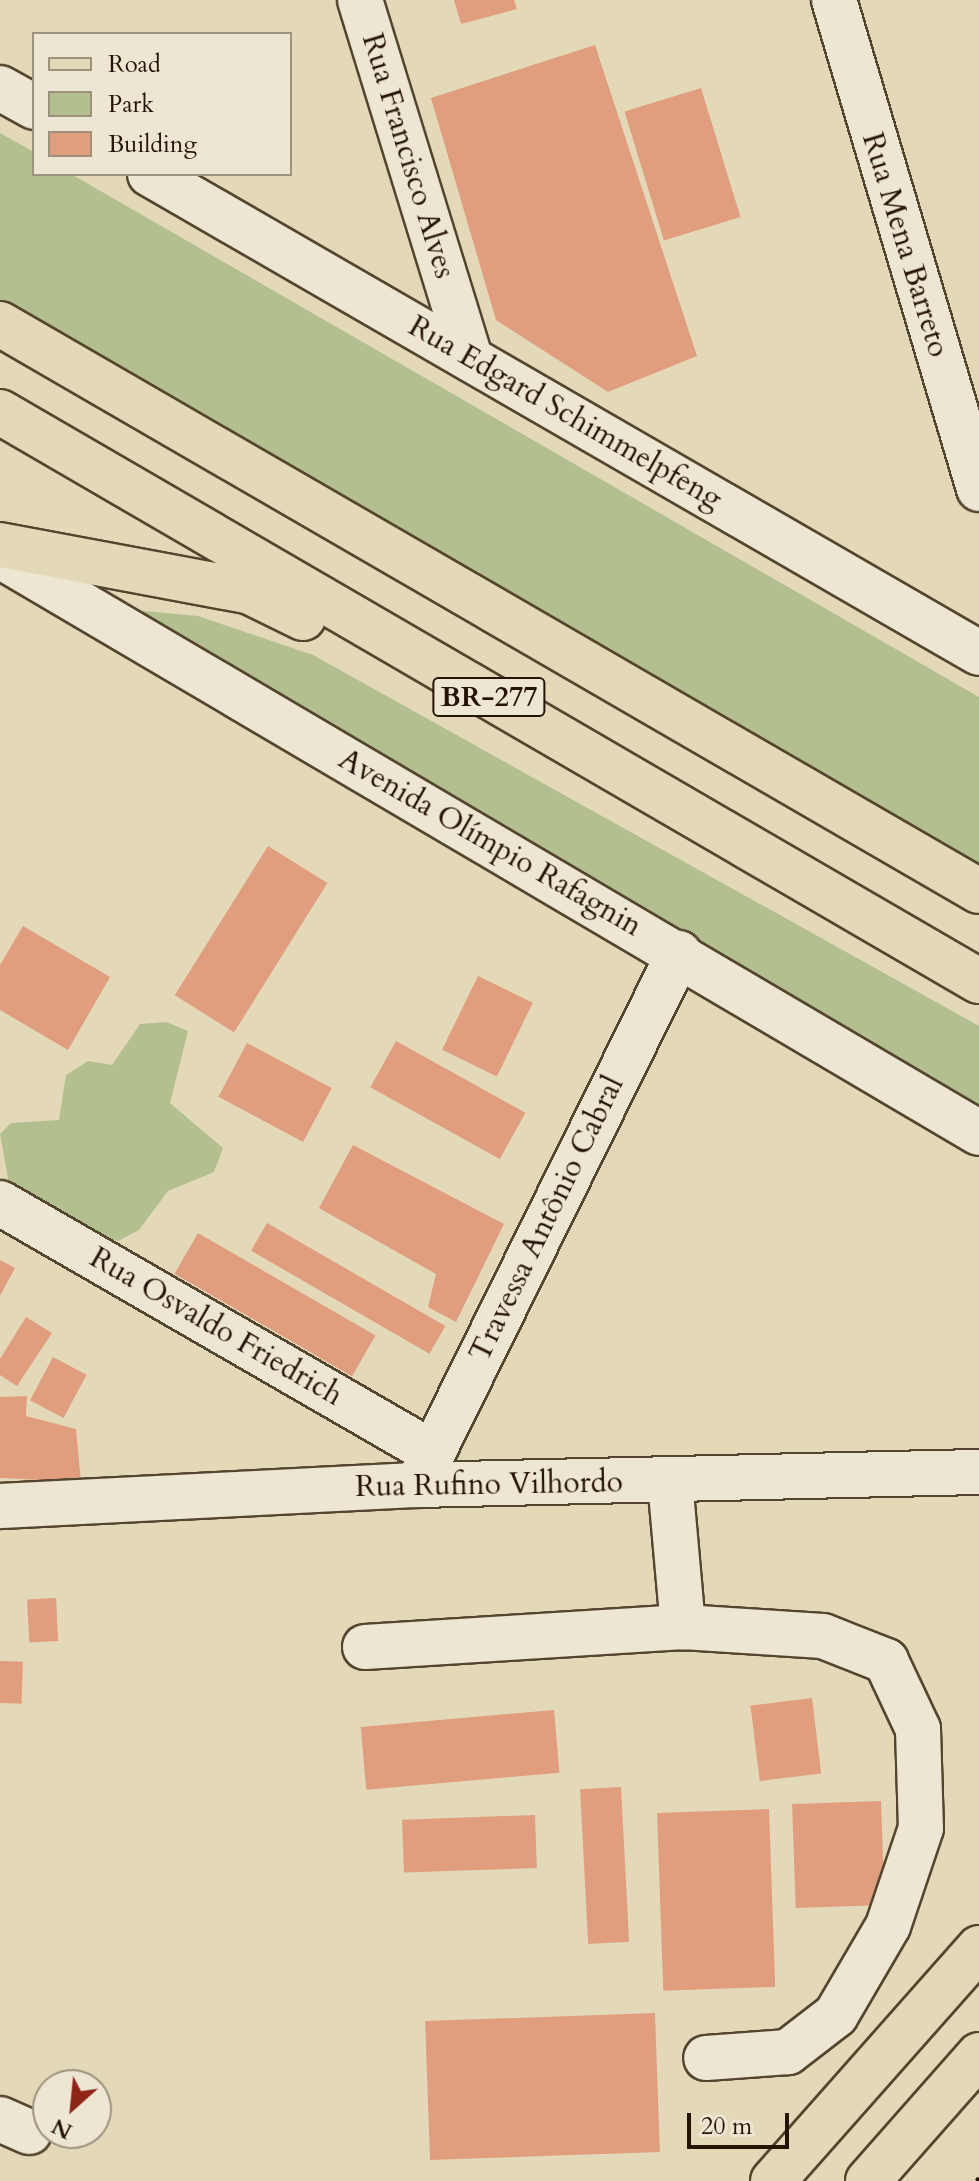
<!DOCTYPE html>
<meta charset="utf-8">
<style>
body{margin:0}
#map{position:relative;width:979px;height:2181px;overflow:hidden;background:#e3d9b9;font-family:Cardo,serif}
div>[style]{position:absolute}
.green>*{inset:0;background:#b4bf8f}
.building>*{inset:0;background:#e09e7f;transform-origin:0 0}
.path>*{height:5px;margin-top:-2.5px;transform-origin:0;background:repeating-linear-gradient(90deg,#241400 0 6px,transparent 0 10px)}
.roads{filter:drop-shadow(2px 0 #54452e) drop-shadow(-2px 0 #54452e) drop-shadow(0 2px #54452e) drop-shadow(0 -2px #54452e)}
.minor>*{height:44px;margin:-22px;padding:0 22px;transform-origin:22px;border-radius:22px;background:#ede6d2}
.major>*{height:44px;margin:-22px;padding:0 22px;transform-origin:22px;border-radius:22px;background:#e3d9b9}
.highway>*{height:44px;margin:-22px;padding:0 22px;transform-origin:22px;border-radius:22px;background:#e3d9b9}
span{translate:-50% -50%;white-space:nowrap;text-align:center;line-height:1.15;-webkit-text-stroke:6px #ede6d2;paint-order:stroke}
.shield-label span{padding:2px 6px;background:#ede6d2;border:2px solid;border-radius:6px;-webkit-text-stroke-width:0}
.shield-label{font-size:28px;color:#241400;font-weight:700}
.street-label{font-size:30px;color:#241400}
.legend{position:absolute;left:32px;top:32px;width:260px;height:144px;box-sizing:border-box;background:#ede6d2;border:2px solid #9d927e;margin:0;padding:10px 14px;list-style:none;font-size:24px;color:#241400}
.legend li{display:flex;align-items:center;gap:16px;height:40px}
.legend b{width:40px;border:2px solid #9d927e}
.north{position:absolute;left:32px;top:2069px;width:80px;height:80px;box-sizing:border-box;background:#ede6d2;border:2px solid #9d927e;border-radius:50%;rotate:207deg;font-size:22px;font-weight:700;line-height:32px;text-align:center;color:#241400}
.north::after{content:'';display:block;margin:auto;width:28px;height:36px;background:#8f2418;clip-path:polygon(50% 0,100% 100%,50% 72%,0 100%)}
.scale{position:absolute;left:687px;top:2113px;width:102px;height:36px;box-sizing:border-box;border:4px solid #241400;border-top:0;padding-left:10px;font-size:24px;line-height:28px;white-space:nowrap;color:#241400;-webkit-text-stroke:6px #ede6d2;paint-order:stroke}
</style>
<div id="map">
<div class="green">
<div style="clip-path:polygon(0 133px,34px 152px,34px 174px,71px 174px,979px 697px,979px 866px,10px 314px,0 301px)"></div>
<div style="clip-path:polygon(111px 608px,198px 616px,313px 655px,979px 1026px,979px 1109px)"></div>
<div style="clip-path:polygon(166px 1022px,188px 1031px,170px 1103px,223px 1148px,214px 1172px,168px 1191px,139px 1230px,118px 1241px,48px 1224px,10px 1189px,0 1134px,11px 1123px,59px 1120px,66px 1075px,88px 1061px,112px 1065px,140px 1024px)"></div>
</div>
<div class="building">
<div style="clip-path:polygon(454px 0,514px 0,517px 9px,461px 24px)"></div>
<div style="clip-path:polygon(595px 45px,697px 356px,608px 392px,496px 320px,431px 98px)"></div>
<div style="left:701px;top:88px;width:135px;height:80px;rotate:73deg"></div>
<div style="left:268px;top:846px;width:70px;height:176px;rotate:32deg"></div>
<div style="clip-path:polygon(23px 926px,110px 977px,68px 1050px,0 1010px,0 965px)"></div>
<div style="left:478px;top:976px;width:61px;height:82px;rotate:26deg"></div>
<div style="left:396px;top:1041px;width:148px;height:53px;rotate:29deg"></div>
<div style="left:247px;top:1043px;width:96px;height:61px;rotate:28deg"></div>
<div style="clip-path:polygon(353px 1145px,504px 1224px,456px 1322px,428px 1307px,436px 1274px,319px 1208px)"></div>
<div style="left:267px;top:1223px;width:206px;height:32px;rotate:30deg"></div>
<div style="left:198px;top:1233px;width:205px;height:47px;rotate:30deg"></div>
<div style="clip-path:polygon(0 1260px,15px 1268px,0 1296px)"></div>
<div style="clip-path:polygon(26px 1317px,52px 1333px,17px 1386px,0 1375px,0 1359px)"></div>
<div style="left:53px;top:1357px;width:38px;height:49px;rotate:28deg"></div>
<div style="clip-path:polygon(27px 1396px,26px 1416px,76px 1429px,81px 1482px,0 1478px,0 1397px)"></div>
<div style="left:56px;top:1598px;width:43px;height:29px;rotate:87deg"></div>
<div style="left:0;top:1661px;width:23px;height:42px;rotate:2deg"></div>
<div style="left:812px;top:1698px;width:76px;height:62px;rotate:83deg"></div>
<div style="left:554px;top:1710px;width:63px;height:194px;rotate:85deg"></div>
<div style="left:621px;top:1787px;width:155px;height:41px;rotate:87deg"></div>
<div style="left:881px;top:1801px;width:104px;height:89px;rotate:88deg"></div>
<div style="left:769px;top:1809px;width:178px;height:112px;rotate:88deg"></div>
<div style="left:535px;top:1815px;width:53px;height:133px;rotate:88deg"></div>
<div style="left:655px;top:2013px;width:139px;height:230px;rotate:88deg"></div>
</div>
<div class="path">
<div style="left:977px;top:2181px;width:4px;rotate:-56deg"></div>
</div>
<div class="roads">
<div class="minor">
<div style="left:360px;top:0;width:375px;rotate:72.9deg"></div>
<div style="left:834px;top:0;width:510px;rotate:73.48deg"></div>
<div style="left:0;top:88px;width:39px;rotate:29deg"></div>
<div style="left:150px;top:174px;width:957px;rotate:30.02deg"></div>
<div style="left:0;top:556px;width:1136px;rotate:30.51deg"></div>
<div style="left:0;top:1203px;width:499px;rotate:30deg"></div>
<div style="left:670px;top:1481px;width:147px;rotate:84.9deg"></div>
<div style="left:683px;top:1627px;width:140px;rotate:3.7deg"></div>
<div style="left:823px;top:1636px;width:68px;rotate:21.6deg"></div>
<div style="left:886px;top:1661px;width:75px;rotate:64.8deg"></div>
<div style="left:918px;top:1729px;width:99px;rotate:88.3deg"></div>
<div style="left:921px;top:1828px;width:103px;rotate:108.6deg"></div>
<div style="left:888px;top:1926px;width:103px;rotate:120.3deg"></div>
<div style="left:836px;top:2015px;width:61px;rotate:142.4deg"></div>
<div style="left:788px;top:2052px;width:82px;rotate:175.8deg"></div>
<div style="left:417px;top:1485px;width:593px;rotate:-63.78deg"></div>
<div style="left:0;top:1506px;width:418px;rotate:-2.9deg"></div>
<div style="left:417px;top:1485px;width:562px;rotate:-1.33deg"></div>
<div style="left:365px;top:1647px;width:319px;rotate:-3.6deg"></div>
<div style="left:0;top:2119px;width:32px;rotate:24deg"></div>
</div>
<div class="major">
<div style="left:773px;top:2181px;width:311px;rotate:-48.5deg"></div>
<div style="left:868px;top:2181px;width:168px;rotate:-48.6deg"></div>
</div>
<div class="highway">
<div style="left:0;top:324px;width:1131px;rotate:30.08deg"></div>
<div style="left:0;top:412px;width:1132px;rotate:30.17deg"></div>
<div style="left:0;top:545px;width:254px;rotate:10.6deg"></div>
<div style="left:250px;top:592px;width:59px;rotate:26.1deg"></div>
</div>
</div>
<div class="shield-label">
<span style="left:489px;top:697px">BR-277</span>
</div>
<div class="street-label">
<span style="left:408px;top:156px;rotate:73deg">Rua Francisco Alves</span>
<span style="left:905px;top:245px;rotate:73deg">Rua Mena Barreto</span>
<span style="left:565px;top:413px;rotate:30deg">Rua Edgard Schimmelpfeng</span>
<span style="left:490px;top:843px;rotate:30deg">Avenida Olímpio Rafagnin</span>
<span style="left:547px;top:1219px;rotate:-64deg">Travessa Antônio Cabral</span>
<span style="left:216px;top:1327px;rotate:30deg">Rua Osvaldo Friedrich</span>
<span style="left:489px;top:1485px;rotate:-1deg">Rua Rufino Vilhordo</span>
</div>
<ul class="legend">
<li><b style="height:10px;background:#e3d9b9"></b>Road</li>
<li><b style="height:22px;background:#b4bf8f"></b>Park</li>
<li><b style="height:22px;background:#e09e7f"></b>Building</li>
</ul>
<div class="north">N</div>
<div class="scale">20 m</div>
</div>
